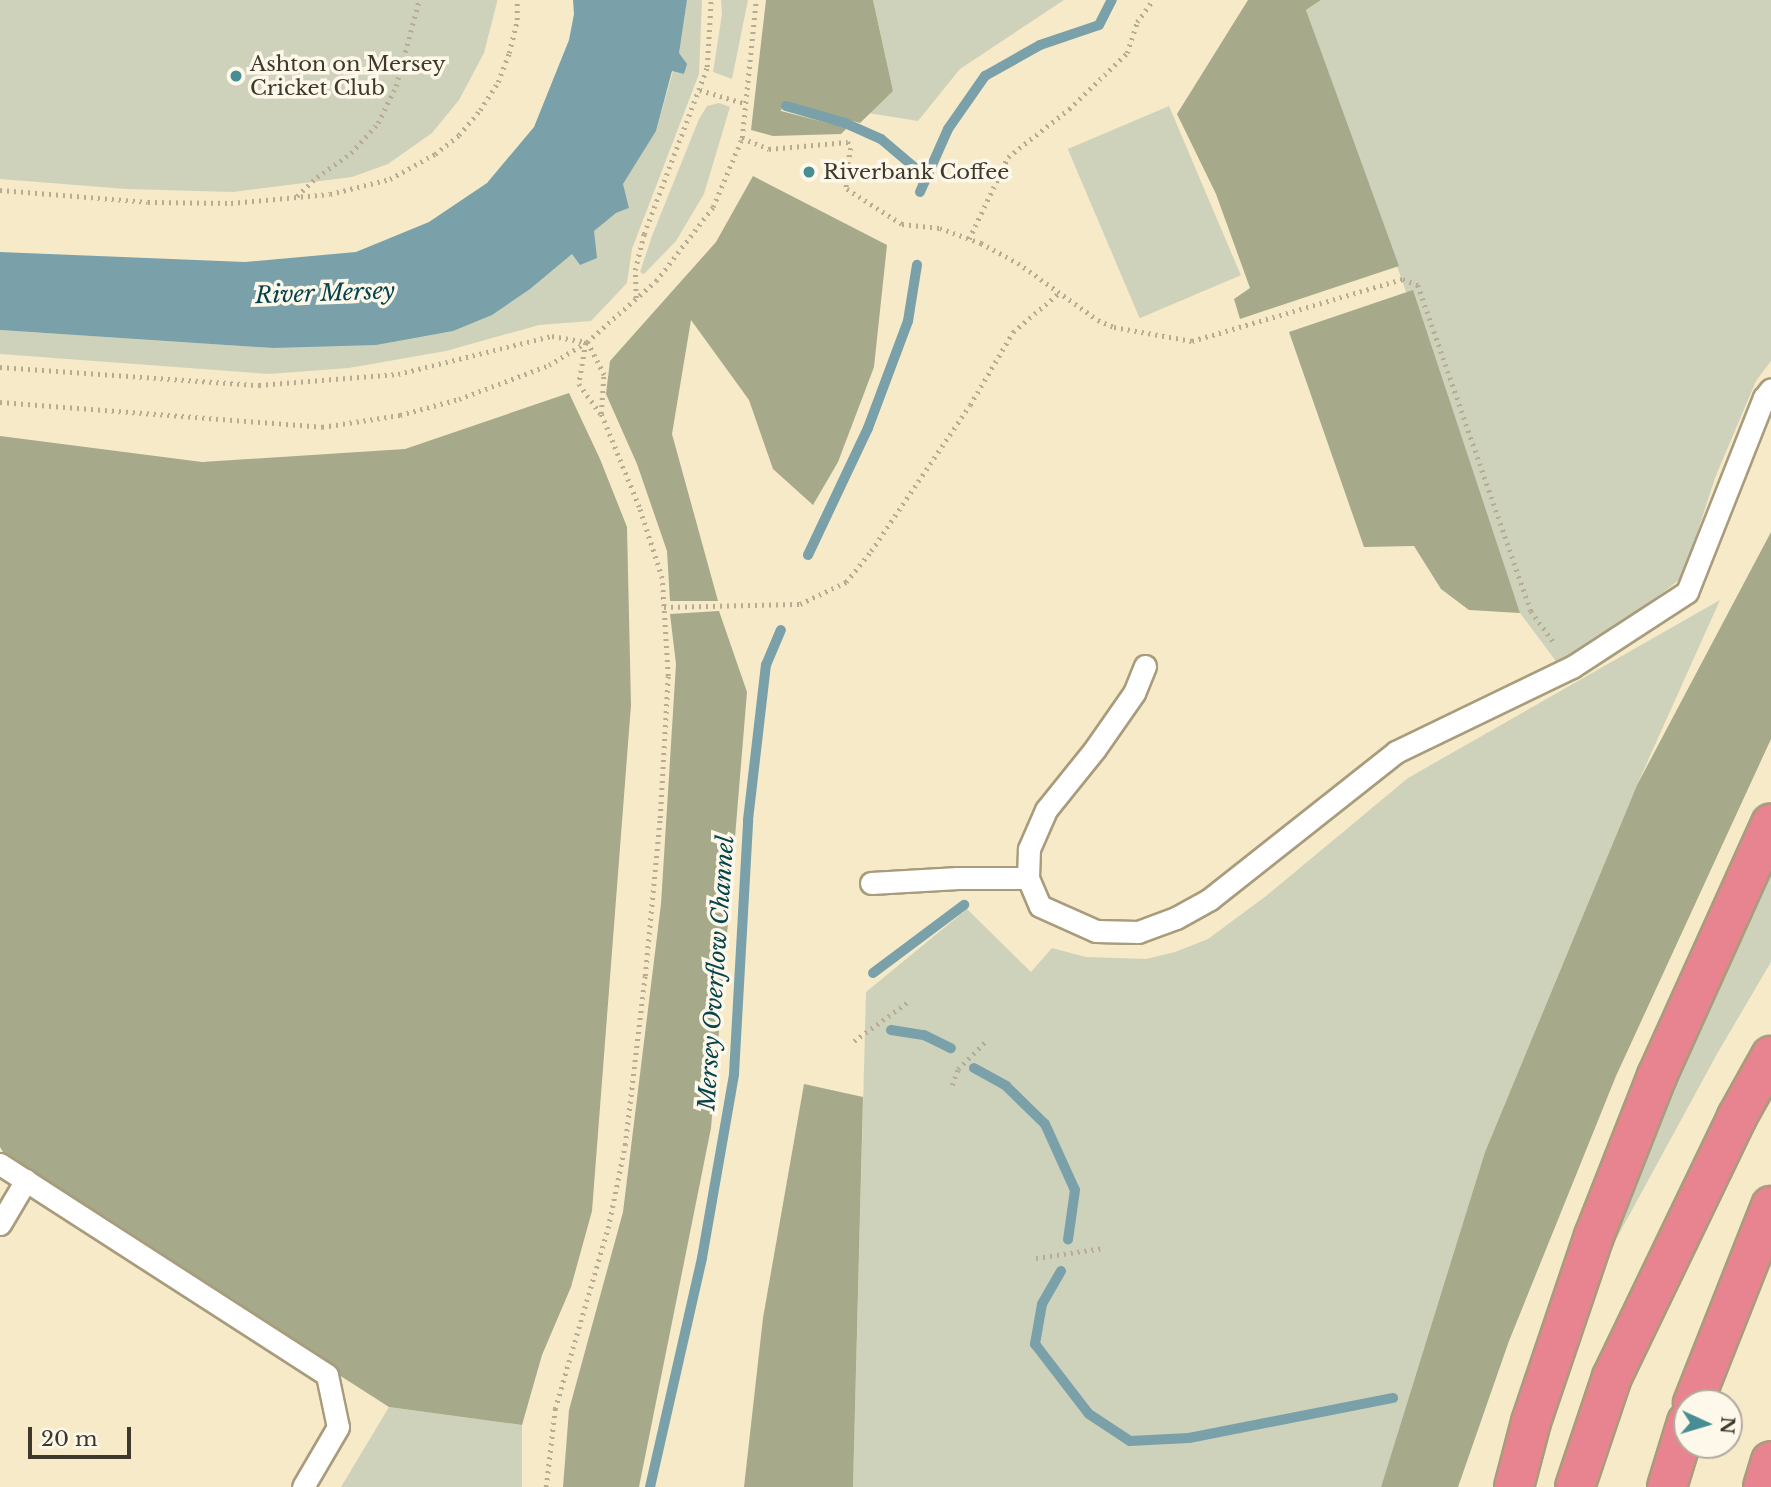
<!DOCTYPE html>
<style>
body{margin:0}
#map{position:relative;width:1771px;height:1487px;overflow:hidden;background:#f7eac9;font-family:"Libre Baskerville",serif}
div>[style]{position:absolute}
.green>*{inset:0;background:#cfd2bb;transform-origin:0 0}
.forest>*{inset:0;background:#a6a98a}
.water>*{inset:0;background:#7aa1a9}
.stream>*{height:10px;margin:-5px;padding:0 5px;transform-origin:5px;border-radius:5px;background:#7aa1a9}
.path>*{height:4.5px;margin-top:-2.25px;transform-origin:0;background:repeating-linear-gradient(90deg,#b7ac92 0 2px,transparent 0 7px)}
.roads{filter:drop-shadow(2px 0 #a89c7c) drop-shadow(-2px 0 #a89c7c) drop-shadow(0 2px #a89c7c) drop-shadow(0 -2px #a89c7c)}
.service>*{height:21px;margin:-10.5px;padding:0 10.5px;transform-origin:10.5px;border-radius:10.5px;background:#fff}
.motorway>*{height:38px;margin:-19px;padding:0 19px;transform-origin:19px;border-radius:19px;background:#e88490}
.dots>*{width:19px;height:19px;translate:-50% -50%;box-sizing:border-box;border:4px solid #fdf8ea;border-radius:50%}
span{translate:-50% -50%;white-space:nowrap;text-align:center;line-height:1.15;-webkit-text-stroke:7px #fdf8ea;paint-order:stroke}
.poi-label{font-size:21px;color:#3e382b}
.left{translate:0 -50%;text-align:left}
.water-label{font-size:23px;color:#06444d;font-style:italic}
.north{position:absolute;left:1673px;top:1389px;width:70px;height:70px;box-sizing:border-box;background:#fdf8ea;border:2px solid #b1ab9e;border-radius:50%;rotate:94deg;font-size:19px;font-weight:700;line-height:28px;text-align:center;color:#3e382b}
.north::after{content:'';display:block;margin:auto;width:24px;height:32px;background:#468d94;clip-path:polygon(50% 0,100% 100%,50% 72%,0 100%)}
.scale{position:absolute;left:28px;top:1427px;width:103px;height:32px;box-sizing:border-box;border:4px solid #3e382b;border-top:0;padding-left:9px;font-size:21px;line-height:24px;white-space:nowrap;color:#3e382b;-webkit-text-stroke:5px #fdf8ea;paint-order:stroke}
</style>
<div id="map">
<div class="green">
<div style="clip-path:polygon(0 0,497px 0,497px 2px,484px 53px,459px 100px,432px 133px,388px 164px,352px 177px,233px 192px,126px 189px,0 179px)"></div>
<div style="clip-path:polygon(687px 0,702px 0,699px 74px,632px 249px,627px 283px,591px 321px,539px 325px,446px 351px,349px 368px,269px 374px,0 354px,0 330px,273px 348px,530px 289px,594px 230px,616px 213px,629px 208px,622px 184px,656px 131px,673px 71px,685px 74px,678px 53px)"></div>
<div style="clip-path:polygon(721px 0,748px 0,732px 79px,713px 72px,722px 14px)"></div>
<div style="clip-path:polygon(873px 0,1064px 0,960px 69px,918px 121px,868px 113px,893px 91px)"></div>
<div style="clip-path:polygon(1321px 0,1771px 0,1771px 361px,1756px 381px,1715px 478px,1683px 577px,1621px 625px,1558px 664px,1520px 613px,1306px 10px)"></div>
<div style="clip-path:polygon(719px 103px,730px 107px,704px 194px,676px 241px,644px 274px,640px 272px,652px 236px,699px 119px,707px 106px)"></div>
<div style="left:1169px;top:106px;width:184px;height:110px;rotate:67deg"></div>
<div style="clip-path:polygon(1720px 600px,1637px 785px,1485px 1152px,1381px 1487px,853px 1487px,866px 992px,967px 909px,1031px 972px,1052px 948px,1086px 957px,1146px 959px,1175px 952px,1208px 939px,1266px 896px,1408px 778px)"></div>
<div style="clip-path:polygon(1771px 866px,1771px 962px,1717px 1054px,1608px 1254px,1620px 1207px)"></div>
<div style="clip-path:polygon(389px 1407px,522px 1425px,522px 1487px,341px 1487px)"></div>
</div>
<div class="forest">
<div style="clip-path:polygon(766px 0,873px 0,893px 91px,860px 123px,783px 102px,781px 111px,847px 128px,841px 134px,773px 136px,751px 130px)"></div>
<div style="clip-path:polygon(1248px 0,1321px 0,1306px 10px,1399px 266px,1240px 319px,1234px 299px,1250px 288px,1216px 194px,1177px 114px)"></div>
<div style="clip-path:polygon(753px 176px,887px 245px,874px 367px,838px 462px,813px 505px,773px 469px,749px 400px,691px 320px,672px 434px,718px 601px,670px 601px,667px 551px,637px 464px,606px 394px,610px 361px,716px 242px)"></div>
<div style="clip-path:polygon(1413px 290px,1520px 613px,1469px 610px,1441px 589px,1414px 546px,1364px 547px,1289px 332px)"></div>
<div style="clip-path:polygon(569px 393px,600px 459px,627px 527px,631px 705px,592px 1211px,571px 1287px,542px 1355px,522px 1425px,389px 1407px,11px 1165px,0 1147px,0 436px,202px 462px,405px 449px)"></div>
<div style="clip-path:polygon(1771px 532px,1771px 739px,1616px 1076px,1509px 1341px,1458px 1487px,1381px 1487px,1485px 1152px,1637px 785px)"></div>
<div style="clip-path:polygon(719px 611px,747px 692px,711px 1128px,639px 1487px,563px 1487px,569px 1410px,623px 1212px,661px 904px,676px 664px,670px 614px)"></div>
<div style="clip-path:polygon(804px 1084px,863px 1097px,853px 1487px,744px 1487px,763px 1318px)"></div>
</div>
<div class="water">
<div style="clip-path:polygon(573px 0,687px 0,679px 53px,687px 64px,684px 74px,672px 71px,656px 131px,623px 184px,629px 208px,616px 213px,594px 231px,597px 258px,580px 265px,572px 254px,530px 289px,492px 315px,453px 331px,376px 345px,273px 348px,0 330px,0 252px,245px 262px,356px 252px,429px 222px,487px 183px,534px 127px,569px 40px,574px 14px)"></div>
</div>
<div class="stream">
<div style="left:786px;top:106px;width:61px;rotate:16.1deg"></div>
<div style="left:845px;top:123px;width:39px;rotate:24deg"></div>
<div style="left:881px;top:139px;width:60px;rotate:40.3deg"></div>
<div style="left:920px;top:192px;width:69px;rotate:-66deg"></div>
<div style="left:948px;top:129px;width:65px;rotate:-55.1deg"></div>
<div style="left:985px;top:76px;width:63px;rotate:-29.4deg"></div>
<div style="left:1040px;top:45px;width:62px;rotate:-18.7deg"></div>
<div style="left:1099px;top:25px;width:28px;rotate:-63deg"></div>
<div style="left:808px;top:555px;width:140px;rotate:-64.7deg"></div>
<div style="left:868px;top:428px;width:114px;rotate:-69.5deg"></div>
<div style="left:908px;top:321px;width:57px;rotate:-80.9deg"></div>
<div style="left:873px;top:973px;width:114px;rotate:-36.8deg"></div>
<div style="left:891px;top:1030px;width:33px;rotate:9deg"></div>
<div style="left:924px;top:1035px;width:30px;rotate:26deg"></div>
<div style="left:974px;top:1068px;width:37px;rotate:29deg"></div>
<div style="left:1006px;top:1086px;width:54px;rotate:44.3deg"></div>
<div style="left:1045px;top:1124px;width:72px;rotate:65.6deg"></div>
<div style="left:1075px;top:1190px;width:50px;rotate:98deg"></div>
<div style="left:1061px;top:1271px;width:38px;rotate:120deg"></div>
<div style="left:1042px;top:1304px;width:41px;rotate:99.9deg"></div>
<div style="left:1035px;top:1344px;width:88px;rotate:52.4deg"></div>
<div style="left:1089px;top:1414px;width:49px;rotate:33.4deg"></div>
<div style="left:1130px;top:1441px;width:59px;rotate:-2.9deg"></div>
<div style="left:1189px;top:1438px;width:208px;rotate:-11.1deg"></div>
<div style="left:650px;top:1487px;width:235px;rotate:-77.2deg"></div>
<div style="left:702px;top:1258px;width:187px;rotate:-80.1deg"></div>
<div style="left:734px;top:1074px;width:254px;rotate:-86.8deg"></div>
<div style="left:748px;top:820px;width:156px;rotate:-83.4deg"></div>
<div style="left:766px;top:665px;width:38px;rotate:-67deg"></div>
</div>
<div class="path">
<div style="left:700px;top:90px;width:46px;rotate:16.5deg"></div>
<div style="left:742px;top:138px;width:29px;rotate:22deg"></div>
<div style="left:769px;top:149px;width:79px;rotate:-5.1deg"></div>
<div style="left:848px;top:142px;width:7px;rotate:63deg"></div>
<div style="left:851px;top:148px;width:31px;rotate:101deg"></div>
<div style="left:845px;top:178px;width:11px;rotate:80deg"></div>
<div style="left:847px;top:189px;width:65px;rotate:32.5deg"></div>
<div style="left:902px;top:224px;width:38px;rotate:6deg"></div>
<div style="left:940px;top:228px;width:44px;rotate:20.1deg"></div>
<div style="left:981px;top:243px;width:42px;rotate:28.4deg"></div>
<div style="left:1018px;top:263px;width:98px;rotate:35.5deg"></div>
<div style="left:1098px;top:320px;width:17px;rotate:24deg"></div>
<div style="left:1114px;top:327px;width:79px;rotate:10.2deg"></div>
<div style="left:1192px;top:341px;width:220px;rotate:-16.4deg"></div>
<div style="left:1403px;top:279px;width:16px;rotate:22deg"></div>
<div style="left:1418px;top:285px;width:345px;rotate:70.9deg"></div>
<div style="left:1531px;top:611px;width:41px;rotate:54deg"></div>
<div style="left:0;top:190px;width:148px;rotate:4.6deg"></div>
<div style="left:148px;top:202px;width:83px;rotate:0.7deg"></div>
<div style="left:231px;top:203px;width:99px;rotate:-5.2deg"></div>
<div style="left:330px;top:194px;width:62px;rotate:-14deg"></div>
<div style="left:390px;top:179px;width:51px;rotate:-29.1deg"></div>
<div style="left:435px;top:154px;width:31px;rotate:-38deg"></div>
<div style="left:459px;top:135px;width:33px;rotate:-50deg"></div>
<div style="left:480px;top:110px;width:33px;rotate:-57deg"></div>
<div style="left:498px;top:82px;width:31px;rotate:-69deg"></div>
<div style="left:509px;top:53px;width:34px;rotate:-76deg"></div>
<div style="left:517px;top:20px;width:20px;rotate:-90deg"></div>
<div style="left:297px;top:196px;width:28px;rotate:-44deg"></div>
<div style="left:317px;top:177px;width:42px;rotate:-35.2deg"></div>
<div style="left:351px;top:153px;width:40px;rotate:-48deg"></div>
<div style="left:378px;top:123px;width:41px;rotate:-64.1deg"></div>
<div style="left:396px;top:86px;width:89px;rotate:-75deg"></div>
<div style="left:969px;top:239px;width:91px;rotate:-64.6deg"></div>
<div style="left:1008px;top:157px;width:78px;rotate:-38.2deg"></div>
<div style="left:1069px;top:109px;width:81px;rotate:-44deg"></div>
<div style="left:1127px;top:53px;width:33px;rotate:-72deg"></div>
<div style="left:1137px;top:22px;width:27px;rotate:-54deg"></div>
<div style="left:636px;top:298px;width:28px;rotate:-92deg"></div>
<div style="left:635px;top:270px;width:37px;rotate:-76deg"></div>
<div style="left:644px;top:234px;width:178px;rotate:-69.3deg"></div>
<div style="left:707px;top:67px;width:67px;rotate:-86.6deg"></div>
<div style="left:586px;top:343px;width:42px;rotate:99.7deg"></div>
<div style="left:579px;top:384px;width:37px;rotate:54deg"></div>
<div style="left:0;top:367px;width:260px;rotate:4deg"></div>
<div style="left:259px;top:385px;width:139px;rotate:-4.5deg"></div>
<div style="left:398px;top:374px;width:159px;rotate:-13.9deg"></div>
<div style="left:552px;top:336px;width:35px;rotate:10deg"></div>
<div style="left:0;top:402px;width:323px;rotate:4.4deg"></div>
<div style="left:322px;top:427px;width:79px;rotate:-8.7deg"></div>
<div style="left:400px;top:415px;width:61px;rotate:-15.2deg"></div>
<div style="left:459px;top:399px;width:96px;rotate:-20.7deg"></div>
<div style="left:549px;top:365px;width:44px;rotate:-31.2deg"></div>
<div style="left:587px;top:342px;width:92px;rotate:-41.5deg"></div>
<div style="left:656px;top:281px;width:93px;rotate:-52.4deg"></div>
<div style="left:713px;top:207px;width:75px;rotate:-67.2deg"></div>
<div style="left:742px;top:138px;width:139px;rotate:-84.2deg"></div>
<div style="left:664px;top:607px;width:136px;rotate:-1.3deg"></div>
<div style="left:800px;top:604px;width:51px;rotate:-25.6deg"></div>
<div style="left:846px;top:582px;width:40px;rotate:-51deg"></div>
<div style="left:871px;top:551px;width:176px;rotate:-55.9deg"></div>
<div style="left:970px;top:405px;width:85px;rotate:-59.5deg"></div>
<div style="left:1013px;top:332px;width:60px;rotate:-40.3deg"></div>
<div style="left:854px;top:1041px;width:68px;rotate:-36deg"></div>
<div style="left:952px;top:1085px;width:17px;rotate:-69deg"></div>
<div style="left:958px;top:1069px;width:41px;rotate:-45deg"></div>
<div style="left:1036px;top:1258px;width:68px;rotate:-8.5deg"></div>
<div style="left:546px;top:1487px;width:79px;rotate:-83.4deg"></div>
<div style="left:555px;top:1409px;width:189px;rotate:-73.7deg"></div>
<div style="left:608px;top:1228px;width:85px;rotate:-78.4deg"></div>
<div style="left:625px;top:1145px;width:170px;rotate:-83.3deg"></div>
<div style="left:645px;top:976px;width:159px;rotate:-84.6deg"></div>
<div style="left:660px;top:818px;width:142px;rotate:-86.8deg"></div>
<div style="left:668px;top:676px;width:98px;rotate:-93.5deg"></div>
<div style="left:662px;top:578px;width:75px;rotate:-107.9deg"></div>
<div style="left:639px;top:507px;width:100px;rotate:-112.2deg"></div>
<div style="left:601px;top:414px;width:39px;rotate:-86deg"></div>
<div style="left:604px;top:375px;width:37px;rotate:-117deg"></div>
</div>
<div class="roads">
<div class="service">
<div style="left:1145px;top:666px;width:29px;rotate:112deg"></div>
<div style="left:1134px;top:693px;width:68px;rotate:124.9deg"></div>
<div style="left:1095px;top:749px;width:78px;rotate:128.8deg"></div>
<div style="left:1046px;top:810px;width:43px;rotate:113.6deg"></div>
<div style="left:1029px;top:849px;width:29px;rotate:92deg"></div>
<div style="left:1028px;top:878px;width:30px;rotate:67deg"></div>
<div style="left:1040px;top:906px;width:61px;rotate:24.1deg"></div>
<div style="left:1096px;top:931px;width:42px;rotate:1.4deg"></div>
<div style="left:1138px;top:932px;width:40px;rotate:-20.2deg"></div>
<div style="left:1176px;top:918px;width:39px;rotate:-29deg"></div>
<div style="left:1210px;top:899px;width:237px;rotate:-38.3deg"></div>
<div style="left:1396px;top:752px;width:195px;rotate:-25.8deg"></div>
<div style="left:1572px;top:667px;width:137px;rotate:-33.1deg"></div>
<div style="left:1687px;top:592px;width:209px;rotate:-68.4deg"></div>
<div style="left:1764px;top:398px;width:11px;rotate:-52deg"></div>
<div style="left:871px;top:883px;width:87px;rotate:-3.3deg"></div>
<div style="left:958px;top:878px;width:70px"></div>
<div style="left:0;top:1164px;width:389px;rotate:32.8deg"></div>
<div style="left:327px;top:1375px;width:53px;rotate:78.1deg"></div>
<div style="left:338px;top:1427px;width:69px;rotate:120.3deg"></div>
<div style="left:0;top:1224px;width:51px;rotate:-59.4deg"></div>
</div>
<div class="motorway">
<div style="left:1693px;top:1403px;width:212px;rotate:-68.4deg"></div>
<div style="left:1514px;top:1487px;width:67px;rotate:-75.3deg"></div>
<div style="left:1531px;top:1422px;width:196px;rotate:-71.3deg"></div>
<div style="left:1594px;top:1236px;width:172px;rotate:-68.5deg"></div>
<div style="left:1657px;top:1076px;width:277px;rotate:-65.7deg"></div>
<div style="left:1575px;top:1487px;width:116px;rotate:-71.4deg"></div>
<div style="left:1612px;top:1377px;width:288px;rotate:-64.3deg"></div>
<div style="left:1737px;top:1117px;width:70px;rotate:-60.9deg"></div>
<div style="left:1667px;top:1487px;width:68px;rotate:-72.9deg"></div>
<div style="left:1763px;top:1487px;width:27px;rotate:-73deg"></div>
</div>
</div>
<div class="dots">
<div style="left:236px;top:76px;background:#468d94"></div>
<div style="left:809px;top:172px;background:#468d94"></div>
</div>
<div class="poi-label">
<span class="left" style="left:250px;top:76px">Ashton on Mersey<br>Cricket Club</span>
<span class="left" style="left:823px;top:172px">Riverbank Coffee</span>
</div>
<div class="water-label">
<span style="left:325px;top:293px;rotate:-2deg">River Mersey</span>
<span style="left:716px;top:973px;rotate:-86deg">Mersey Overflow Channel</span>
</div>
<div class="north">N</div>
<div class="scale">20 m</div>
</div>
